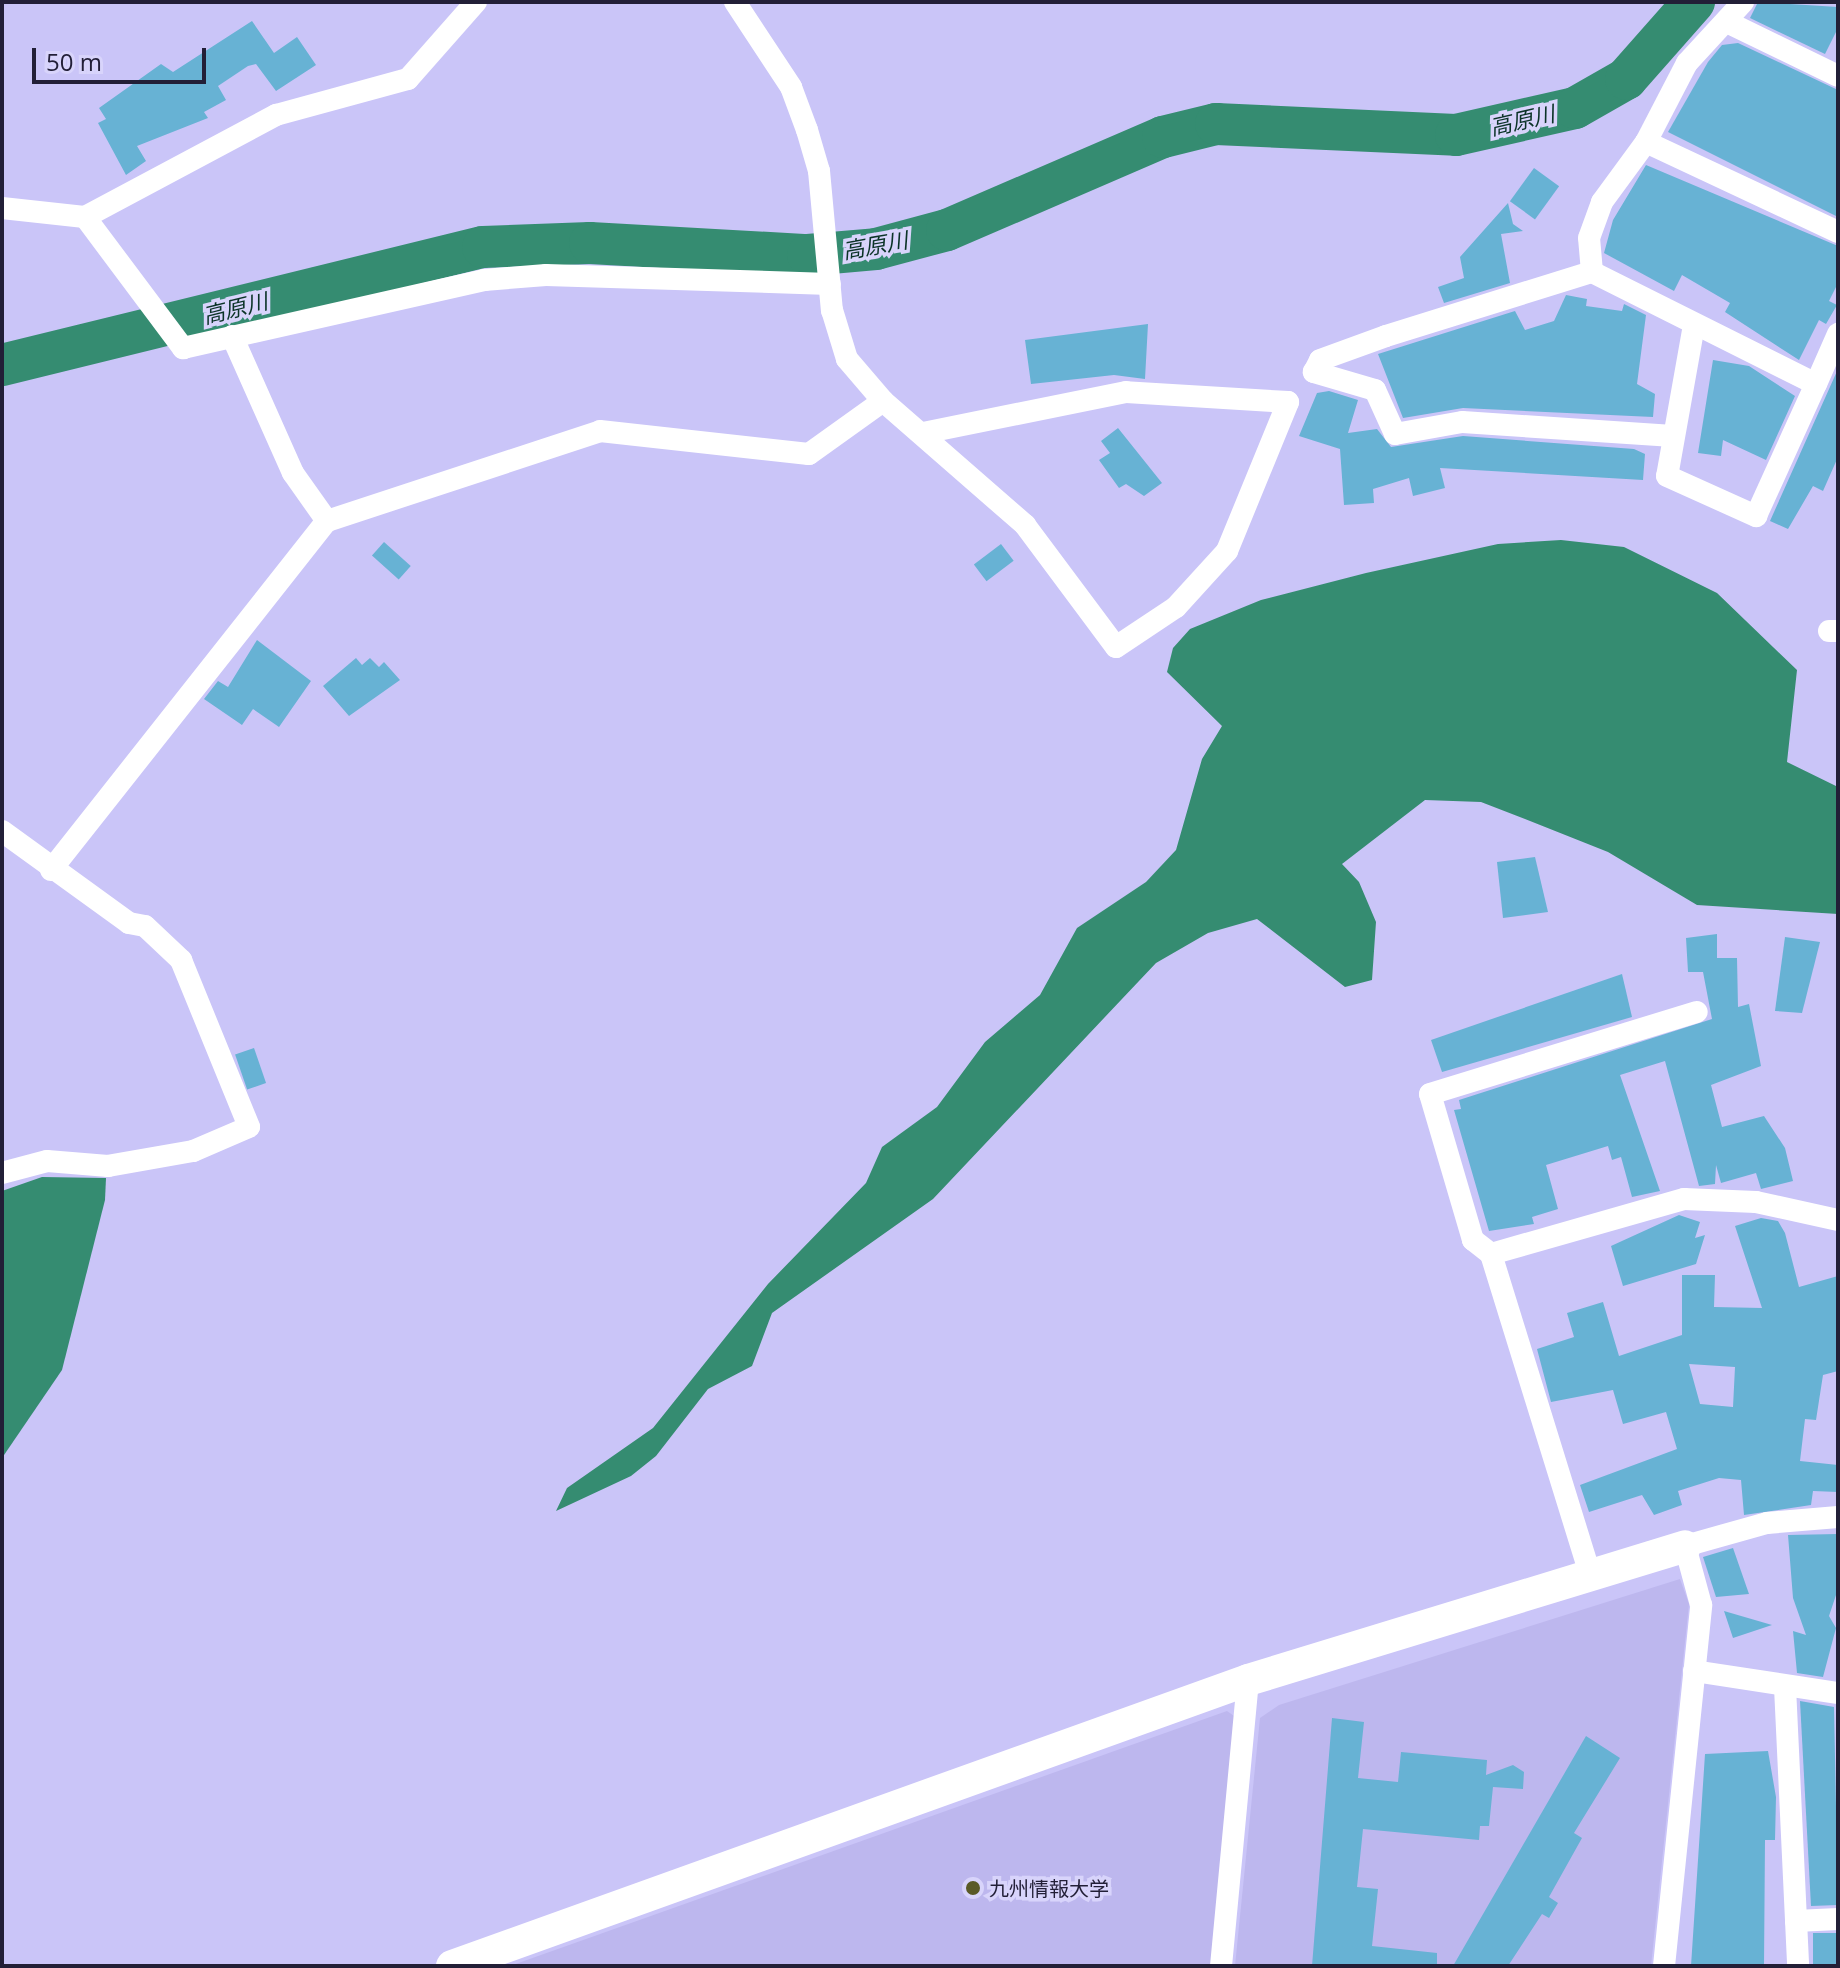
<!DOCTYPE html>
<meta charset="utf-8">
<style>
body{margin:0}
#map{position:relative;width:1840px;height:1968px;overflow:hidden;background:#cac5f8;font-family:"Open Sans","Noto Sans JP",sans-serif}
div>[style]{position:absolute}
.built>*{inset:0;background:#bdb7ee}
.water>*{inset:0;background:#358c71}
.river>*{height:42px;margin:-21px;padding:0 21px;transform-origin:21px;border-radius:21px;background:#358c71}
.building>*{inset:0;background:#67b2d4;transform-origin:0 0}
.street>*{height:22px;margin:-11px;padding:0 11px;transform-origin:11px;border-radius:11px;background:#fff}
.secondary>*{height:32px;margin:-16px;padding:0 16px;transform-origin:16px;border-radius:16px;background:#fff}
.dots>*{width:22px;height:22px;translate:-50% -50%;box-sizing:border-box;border:4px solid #d8d4fb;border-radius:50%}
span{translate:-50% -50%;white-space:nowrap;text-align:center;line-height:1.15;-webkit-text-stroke:7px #d8d4fb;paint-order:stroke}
.poi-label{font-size:20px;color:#221f37}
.left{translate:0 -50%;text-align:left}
.water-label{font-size:22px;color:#0b3327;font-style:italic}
.frame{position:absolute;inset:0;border:4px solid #221f37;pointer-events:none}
.scale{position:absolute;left:32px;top:48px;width:174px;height:36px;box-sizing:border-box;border:4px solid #221f37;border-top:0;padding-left:10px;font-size:24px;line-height:28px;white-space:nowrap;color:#221f37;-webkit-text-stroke:6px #d8d4fb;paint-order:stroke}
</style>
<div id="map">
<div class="built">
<div style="clip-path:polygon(1680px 1579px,1689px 1604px,1651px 1966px,1235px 1966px,1260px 1718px,1279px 1705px)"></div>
<div style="clip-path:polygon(1227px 1711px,1237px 1718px,1213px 1966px,510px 1966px)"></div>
</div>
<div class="water">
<div style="clip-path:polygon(1561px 540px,1624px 547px,1717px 593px,1797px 670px,1787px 762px,1838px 787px,1838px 914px,1697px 905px,1608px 852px,1525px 819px,1481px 802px,1425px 800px,1342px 864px,1359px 882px,1376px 922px,1372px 980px,1345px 987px,1257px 919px,1208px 933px,1156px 963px,933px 1199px,772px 1313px,752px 1366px,708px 1389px,656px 1456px,631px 1476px,556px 1511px,567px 1488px,653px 1428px,768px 1284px,866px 1183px,882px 1147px,937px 1107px,985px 1042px,1040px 995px,1077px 928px,1146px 882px,1176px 850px,1202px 759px,1222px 726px,1167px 672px,1173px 648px,1190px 629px,1261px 600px,1366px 573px,1498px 544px)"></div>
<div style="clip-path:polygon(42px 1177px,106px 1178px,105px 1200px,62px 1370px,2px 1458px,2px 1191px)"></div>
</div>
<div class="river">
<div style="left:2px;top:365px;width:495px;rotate:-13.8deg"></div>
<div style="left:483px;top:247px;width:107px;rotate:-2.1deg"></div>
<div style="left:590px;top:243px;width:218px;rotate:3.2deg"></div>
<div style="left:808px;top:255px;width:68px;rotate:-5deg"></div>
<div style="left:876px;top:249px;width:73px;rotate:-15deg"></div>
<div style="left:947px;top:230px;width:235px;rotate:-23.3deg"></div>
<div style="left:1163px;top:137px;width:55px;rotate:-13.8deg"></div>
<div style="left:1216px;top:124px;width:240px;rotate:2.6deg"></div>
<div style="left:1456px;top:135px;width:122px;rotate:-12.8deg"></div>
<div style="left:1575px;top:108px;width:59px;rotate:-29.6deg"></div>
<div style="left:1626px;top:79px;width:103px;rotate:-48.6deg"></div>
</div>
<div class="building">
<div style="clip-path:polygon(1758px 2px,1838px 7px,1838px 28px,1825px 54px,1750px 18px)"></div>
<div style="clip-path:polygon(252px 21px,274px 53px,297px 37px,316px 65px,276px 91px,256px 64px,248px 66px,218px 86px,226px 100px,204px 112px,208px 118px,137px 146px,146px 161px,126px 175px,98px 123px,106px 119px,99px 108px,161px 64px,173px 72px)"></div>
<div style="clip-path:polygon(1738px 43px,1838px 90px,1838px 217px,1668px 132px,1708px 62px,1722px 45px)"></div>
<div style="clip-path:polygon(1646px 165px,1838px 246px,1838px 283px,1829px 301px,1837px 305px,1826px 324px,1819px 320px,1799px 360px,1725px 312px,1730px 303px,1682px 275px,1674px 291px,1604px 253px,1613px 220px)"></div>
<div style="left:1534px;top:168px;width:31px;height:41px;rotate:36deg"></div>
<div style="clip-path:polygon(1508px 203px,1513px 224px,1523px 231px,1501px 234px,1510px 283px,1444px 303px,1438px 287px,1464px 278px,1460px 257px)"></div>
<div style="clip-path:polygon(1566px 295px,1587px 299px,1586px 306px,1622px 311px,1624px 304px,1646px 315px,1637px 384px,1655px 394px,1653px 417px,1463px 408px,1403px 418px,1378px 354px,1515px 311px,1525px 330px,1554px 321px)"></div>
<div style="clip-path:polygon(1148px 324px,1145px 379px,1114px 375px,1031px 384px,1025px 340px)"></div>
<div style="clip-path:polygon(1713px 360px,1749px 366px,1795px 396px,1766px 460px,1723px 440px,1721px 456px,1698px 453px)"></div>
<div style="clip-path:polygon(1838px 369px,1838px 457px,1823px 491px,1813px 486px,1788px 529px,1770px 521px)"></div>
<div style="clip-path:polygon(1329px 391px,1358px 400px,1348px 433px,1377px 429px,1391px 447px,1463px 436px,1634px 449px,1645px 454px,1643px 480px,1440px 468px,1445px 488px,1413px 496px,1409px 478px,1373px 489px,1374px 503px,1344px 505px,1340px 449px,1299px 436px,1317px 393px)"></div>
<div style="clip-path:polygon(1118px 428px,1162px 483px,1144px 496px,1126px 484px,1119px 488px,1099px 460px,1110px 453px,1101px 441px)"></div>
<div style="left:384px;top:542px;width:36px;height:18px;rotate:42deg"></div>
<div style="left:1001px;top:544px;width:21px;height:34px;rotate:53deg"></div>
<div style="clip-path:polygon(257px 640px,311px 681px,279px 727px,253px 709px,242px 725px,204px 699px,218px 681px,228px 687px)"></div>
<div style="clip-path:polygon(356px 658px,362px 665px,370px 658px,379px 667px,384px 662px,400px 680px,349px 716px,323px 686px)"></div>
<div style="clip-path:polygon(1535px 857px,1548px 912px,1503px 918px,1497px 862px)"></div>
<div style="clip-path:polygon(1717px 934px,1717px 958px,1737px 958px,1738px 1007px,1749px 1004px,1761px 1066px,1711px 1085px,1722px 1127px,1764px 1116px,1785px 1148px,1793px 1181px,1761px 1189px,1756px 1173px,1721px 1183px,1716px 1165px,1715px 1184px,1699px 1186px,1665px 1061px,1620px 1075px,1660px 1191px,1632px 1197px,1621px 1157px,1612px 1160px,1608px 1146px,1546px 1165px,1558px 1209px,1532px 1217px,1534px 1224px,1489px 1231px,1454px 1110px,1461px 1109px,1459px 1100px,1712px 1019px,1703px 972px,1688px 972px,1686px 938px)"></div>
<div style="clip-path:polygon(1785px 937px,1820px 942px,1802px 1013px,1775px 1011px)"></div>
<div style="clip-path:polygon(1622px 974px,1632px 1017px,1442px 1072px,1431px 1040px)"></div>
<div style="left:254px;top:1048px;width:37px;height:20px;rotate:71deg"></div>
<div style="clip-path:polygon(1679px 1215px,1700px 1222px,1695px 1238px,1705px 1235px,1696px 1264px,1623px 1286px,1611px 1246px)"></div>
<div style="clip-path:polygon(evenodd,1761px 1218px,1778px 1221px,1785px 1233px,1799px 1287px,1838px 1276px,1838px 1371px,1823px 1375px,1816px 1420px,1805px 1419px,1800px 1461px,1838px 1465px,1838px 1492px,1813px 1491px,1811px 1505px,1744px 1515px,1741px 1480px,1719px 1478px,1678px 1491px,1682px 1505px,1654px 1515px,1642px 1495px,1589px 1512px,1580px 1485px,1677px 1449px,1666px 1412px,1623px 1424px,1613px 1390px,1551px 1402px,1537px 1349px,1574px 1337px,1567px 1313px,1603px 1302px,1619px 1356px,1682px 1335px,1682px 1275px,1715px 1275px,1714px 1307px,1762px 1308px,1735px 1226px,1761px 1218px,1689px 1364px,1735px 1367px,1733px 1407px,1700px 1404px,1689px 1364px)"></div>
<div style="clip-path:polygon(1838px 1534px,1838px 1589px,1829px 1616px,1836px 1628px,1823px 1677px,1797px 1673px,1793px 1631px,1806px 1635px,1793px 1598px,1788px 1535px)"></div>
<div style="clip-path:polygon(1733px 1548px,1749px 1594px,1716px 1597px,1703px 1557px)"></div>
<div style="clip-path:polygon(1724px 1611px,1772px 1625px,1733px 1638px)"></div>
<div style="clip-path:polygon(1800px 1701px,1834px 1707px,1838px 1905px,1811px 1906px)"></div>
<div style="clip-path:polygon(1332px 1718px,1364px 1722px,1358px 1778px,1398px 1782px,1401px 1752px,1487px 1760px,1486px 1775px,1513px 1765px,1524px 1772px,1523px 1789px,1493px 1787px,1489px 1826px,1480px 1826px,1479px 1840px,1363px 1829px,1357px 1887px,1378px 1889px,1372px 1946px,1437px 1953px,1437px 1966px,1312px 1966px)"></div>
<div style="clip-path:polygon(1586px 1736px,1620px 1758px,1574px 1833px,1582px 1838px,1549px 1897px,1558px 1903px,1549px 1918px,1542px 1914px,1508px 1966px,1453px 1966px)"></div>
<div style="clip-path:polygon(1768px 1751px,1776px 1797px,1775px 1840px,1765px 1840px,1764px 1966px,1691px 1966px,1705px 1754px)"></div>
<div style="left:1838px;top:1933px;width:31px;height:25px;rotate:90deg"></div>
</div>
<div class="street">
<div style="left:735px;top:2px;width:102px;rotate:56.6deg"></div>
<div style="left:791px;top:87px;width:46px;rotate:69.6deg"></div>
<div style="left:807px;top:130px;width:43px;rotate:73.7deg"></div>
<div style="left:819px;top:171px;width:140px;rotate:84.7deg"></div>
<div style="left:832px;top:310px;width:51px;rotate:73deg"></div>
<div style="left:847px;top:359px;width:55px;rotate:49.4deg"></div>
<div style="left:883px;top:401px;width:189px;rotate:41.1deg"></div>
<div style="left:1025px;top:525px;width:152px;rotate:53.3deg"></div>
<div style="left:1116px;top:647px;width:72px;rotate:-33.7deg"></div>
<div style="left:1176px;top:607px;width:76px;rotate:-47.7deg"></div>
<div style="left:1227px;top:551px;width:161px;rotate:-67.7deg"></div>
<div style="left:1288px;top:402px;width:162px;rotate:-176.5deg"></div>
<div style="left:1126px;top:392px;width:207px;rotate:168.6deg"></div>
<div style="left:1729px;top:23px;width:121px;rotate:25.9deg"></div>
<div style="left:1646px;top:142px;width:212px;rotate:25.1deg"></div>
<div style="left:2px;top:208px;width:83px;rotate:6.2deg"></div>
<div style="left:85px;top:217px;width:164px;rotate:53.2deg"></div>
<div style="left:183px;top:348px;width:309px;rotate:-12.7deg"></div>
<div style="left:484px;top:280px;width:62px;rotate:-4.6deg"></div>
<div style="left:546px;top:275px;width:284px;rotate:1.8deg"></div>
<div style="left:85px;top:217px;width:217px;rotate:-28.1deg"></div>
<div style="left:276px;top:115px;width:137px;rotate:-15.3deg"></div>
<div style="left:408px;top:79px;width:103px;rotate:-48.6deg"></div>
<div style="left:1592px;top:272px;width:250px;rotate:26.6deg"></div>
<div style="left:1816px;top:384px;width:55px;rotate:-66.3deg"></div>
<div style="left:1694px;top:325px;width:153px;rotate:100.1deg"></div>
<div style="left:1667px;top:476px;width:98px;rotate:24.2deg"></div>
<div style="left:1756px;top:516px;width:145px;rotate:-65.6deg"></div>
<div style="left:232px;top:336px;width:150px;rotate:66deg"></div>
<div style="left:293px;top:473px;width:59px;rotate:54.7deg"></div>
<div style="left:1673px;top:436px;width:211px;rotate:-176.2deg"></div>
<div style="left:1462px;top:422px;width:68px;rotate:169.8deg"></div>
<div style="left:1395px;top:434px;width:48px;rotate:-114.4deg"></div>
<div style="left:1375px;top:390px;width:64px;rotate:-163.6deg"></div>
<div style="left:1314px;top:372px;width:13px;rotate:-63deg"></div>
<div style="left:1320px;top:360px;width:70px;rotate:-20deg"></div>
<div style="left:1386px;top:336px;width:216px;rotate:-17.3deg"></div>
<div style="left:1592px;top:272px;width:34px;rotate:-95deg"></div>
<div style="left:1589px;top:238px;width:38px;rotate:-70deg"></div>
<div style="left:1602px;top:202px;width:74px;rotate:-53.7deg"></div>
<div style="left:1646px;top:142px;width:89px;rotate:-62.6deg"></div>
<div style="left:1687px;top:63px;width:83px;rotate:-47.4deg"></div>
<div style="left:1829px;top:631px;width:9px"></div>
<div style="left:2px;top:831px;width:157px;rotate:35.9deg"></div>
<div style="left:129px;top:923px;width:16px;rotate:11deg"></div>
<div style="left:145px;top:926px;width:50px;rotate:43.4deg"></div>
<div style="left:181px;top:960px;width:180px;rotate:67.8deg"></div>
<div style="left:249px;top:1127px;width:61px;rotate:156.8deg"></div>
<div style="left:193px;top:1151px;width:86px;rotate:170deg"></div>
<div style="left:108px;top:1166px;width:61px;rotate:-175.3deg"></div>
<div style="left:47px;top:1161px;width:47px;rotate:165.1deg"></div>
<div style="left:51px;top:870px;width:445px;rotate:-51.7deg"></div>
<div style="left:327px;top:521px;width:287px;rotate:-18.2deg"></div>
<div style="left:600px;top:431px;width:210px;rotate:6.3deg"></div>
<div style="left:809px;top:454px;width:91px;rotate:-35.6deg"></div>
<div style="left:1491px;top:1254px;width:201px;rotate:-15.9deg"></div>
<div style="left:1684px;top:1199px;width:72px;rotate:2.4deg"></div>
<div style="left:1756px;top:1202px;width:84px;rotate:12.4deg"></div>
<div style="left:1590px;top:1574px;width:335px;rotate:-107.2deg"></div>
<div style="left:1491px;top:1254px;width:23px;rotate:-142deg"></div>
<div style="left:1473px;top:1240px;width:152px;rotate:-106.4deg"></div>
<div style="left:1430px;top:1094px;width:279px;rotate:-17.1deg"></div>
<div style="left:1694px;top:1671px;width:146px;rotate:8.7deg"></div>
<div style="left:1785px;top:1687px;width:279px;rotate:87.3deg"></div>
<div style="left:1796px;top:1921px;width:42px;rotate:-2.7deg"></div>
<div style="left:1221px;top:1966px;width:287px;rotate:-84.6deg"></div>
<div style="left:1664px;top:1966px;width:363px;rotate:-84.1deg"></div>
<div style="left:1701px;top:1605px;width:61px;rotate:-105.2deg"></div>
<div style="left:1685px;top:1546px;width:85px;rotate:-15.7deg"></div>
<div style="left:1767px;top:1523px;width:71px;rotate:-4.8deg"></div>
</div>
<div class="secondary">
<div style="left:452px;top:1966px;width:846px;rotate:-19.76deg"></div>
<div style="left:1248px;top:1680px;width:457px;rotate:-17deg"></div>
</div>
<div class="dots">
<div style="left:973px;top:1888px;background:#5a5a27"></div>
</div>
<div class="poi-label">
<span class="left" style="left:989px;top:1888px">九州情報大学</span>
</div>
<div class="water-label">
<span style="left:1522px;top:120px;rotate:-13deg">高原川</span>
<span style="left:875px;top:245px;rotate:-10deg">高原川</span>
<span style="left:235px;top:308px;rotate:-14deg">高原川</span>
</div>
<div class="frame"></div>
<div class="scale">50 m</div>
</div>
